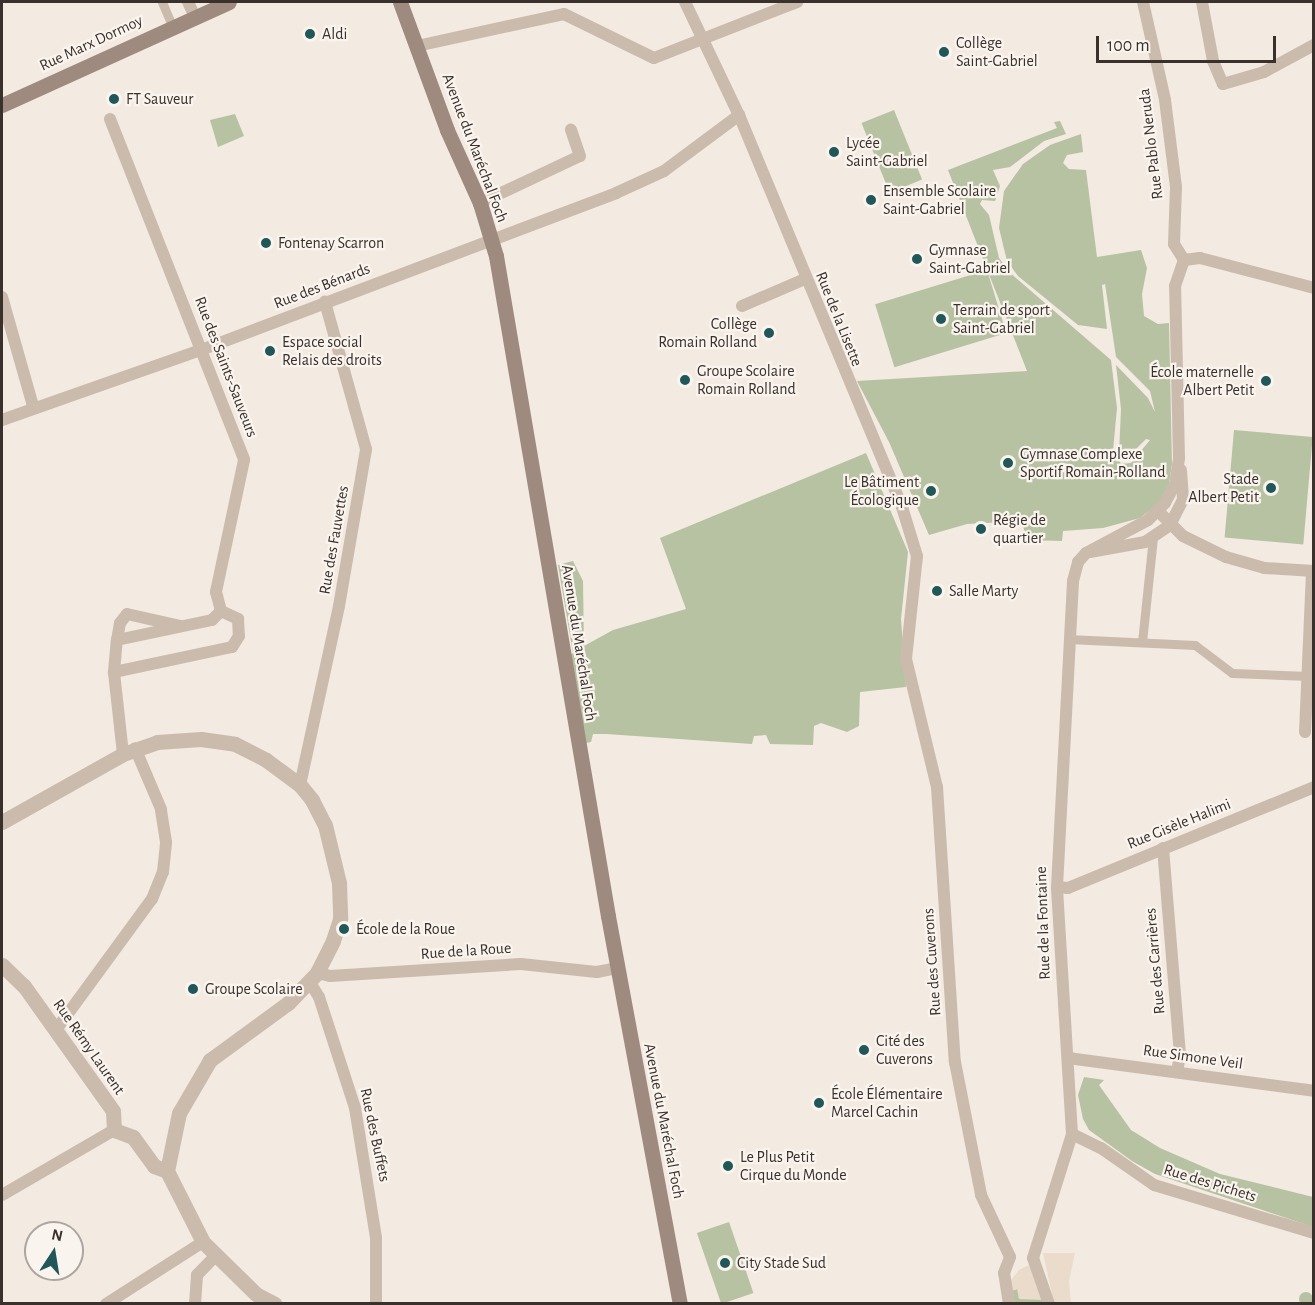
<!DOCTYPE html>
<meta charset="utf-8">
<style>
body{margin:0}
#map{position:relative;width:1315px;height:1305px;overflow:hidden;background:#f3eae2;font-family:"Alegreya Sans",sans-serif}
div>[style]{position:absolute}
.green>*{inset:0;background:#b7c2a2;transform-origin:0 0}
.round{border-radius:50%}
.plaza>*{inset:0;background:#eadbca}
.pedestrian>*{height:9px;margin:-4.5px;padding:0 4.5px;transform-origin:4.5px;border-radius:4.5px;background:#cbbbad}
.minor>*{height:12px;margin:-6px;padding:0 6px;transform-origin:6px;border-radius:6px;background:#cbbbad}
.tertiary>*{height:15px;margin:-7.5px;padding:0 7.5px;transform-origin:7.5px;border-radius:7.5px;background:#cbbbad}
.secondary>*{height:15px;margin:-7.5px;padding:0 7.5px;transform-origin:7.5px;border-radius:7.5px;background:#9f8a7f}
.dots>*{width:16px;height:16px;translate:-50% -50%;box-sizing:border-box;border:3px solid #faf4ee;border-radius:50%}
span{translate:-50% -50%;white-space:nowrap;text-align:center;line-height:1.15;-webkit-text-stroke:4.5px #faf4ee;paint-order:stroke}
.poi-label{font-size:16px;color:#3a302c}
.left{translate:0 -50%;text-align:left}
.right{translate:-100% -50%;text-align:right}
.street-label{font-size:16px;color:#3a302c}
.frame{position:absolute;inset:0;border:3px solid #3a302c;pointer-events:none}
.north{position:absolute;left:24px;top:1221px;width:60px;height:60px;box-sizing:border-box;background:#faf4ee;border:2px solid #ada6a0;border-radius:50%;rotate:12deg;font-size:16px;font-weight:700;line-height:24px;text-align:center;color:#3a302c}
.north::after{content:'';display:block;margin:auto;width:21px;height:27px;background:#22575a;clip-path:polygon(50% 0,100% 100%,50% 72%,0 100%)}
.scale{position:absolute;left:1096px;top:36px;width:180px;height:27px;box-sizing:border-box;border:3px solid #3a302c;border-top:0;padding-left:8px;font-size:18px;line-height:21px;white-space:nowrap;color:#3a302c;-webkit-text-stroke:4px #faf4ee;paint-order:stroke}
</style>
<div id="map">
<div class="green">
<div style="left:894px;top:110px;width:75px;height:35px;rotate:68deg"></div>
<div style="clip-path:polygon(235px 114px,244px 136px,218px 147px,210px 120px)"></div>
<div style="clip-path:polygon(1060px 121px,1066px 134px,1044px 141px,1010px 167px,993px 170px,1000px 186px,995px 201px,982px 200px,980px 204px,989px 215px,999px 258px,1009px 272px,1111px 360px,1117px 408px,1113px 451px,1121px 464px,1131px 463px,1150px 440px,1146px 439px,1128px 457px,1119px 454px,1121px 409px,1116px 365px,1148px 398px,1155px 412px,1150px 391px,1116px 357px,1105px 284px,1102px 285px,1107px 329px,1078px 325px,1018px 276px,1007px 261px,999px 228px,1004px 191px,1023px 164px,1050px 145px,1081px 134px,1083px 152px,1067px 155px,1063px 163px,1069px 169px,1086px 170px,1097px 257px,1141px 250px,1147px 268px,1142px 294px,1144px 316px,1158px 324px,1169px 323px,1172px 464px,1168px 490px,1155px 506px,1140px 518px,1103px 528px,1063px 531px,1062px 541px,1025px 540px,1023px 521px,967px 524px,929px 535px,889px 442px,857px 381px,1027px 371px,948px 170px,1057px 128px,1054px 122px)"></div>
<div style="left:987px;top:270px;width:66px;height:117px;rotate:73deg"></div>
<div style="left:1234px;top:430px;width:79px;height:108px;rotate:5deg"></div>
<div style="clip-path:polygon(866px 453px,908px 552px,901px 619px,906px 687px,860px 692px,859px 726px,847px 732px,821px 723px,814px 726px,813px 745px,770px 744px,766px 735px,754px 736px,752px 744px,606px 734px,593px 734px,591px 742px,582px 744px,569px 656px,573px 653px,558px 565px,573px 561px,583px 581px,584px 646px,613px 630px,686px 609px,660px 538px)"></div>
<div style="clip-path:polygon(1084px 1077px,1104px 1080px,1099px 1085px,1131px 1130px,1160px 1148px,1220px 1174px,1313px 1197px,1313px 1227px,1155px 1174px,1132px 1161px,1089px 1130px,1083px 1119px,1078px 1095px)"></div>
<div style="left:729px;top:1222px;width:75px;height:34px;rotate:71deg"></div>
<div style="clip-path:polygon(1017px 1289px,1044px 1300px,1045px 1303px,1015px 1303px,1011px 1291px)"></div>
<div class="round" style="left:1299px;top:1292px;width:14px;height:14px"></div>
</div>
<div class="plaza">
<div style="clip-path:polygon(1043px 1253px,1075px 1253px,1069px 1281px,1071px 1303px,1054px 1303px)"></div>
<div style="clip-path:polygon(1029px 1265px,1044px 1300px,1019px 1299px,1017px 1289px,1011px 1291px,1009px 1283px,1019px 1270px)"></div>
</div>
<div class="pedestrian">
<div style="left:162px;top:2px;width:25px;rotate:67deg"></div>
<div style="left:1068px;top:639px;width:127px;rotate:2.7deg"></div>
<div style="left:1195px;top:645px;width:46px;rotate:37.1deg"></div>
<div style="left:1232px;top:673px;width:76px;rotate:2.3deg"></div>
<div style="left:1142px;top:642px;width:105px;rotate:-84deg"></div>
</div>
<div class="minor">
<div style="left:188px;top:2px;width:14px;rotate:65deg"></div>
<div style="left:685px;top:2px;width:125px;rotate:64.5deg"></div>
<div style="left:739px;top:115px;width:425px;rotate:67.4deg"></div>
<div style="left:902px;top:507px;width:51px;rotate:73deg"></div>
<div style="left:917px;top:556px;width:104px;rotate:96.1deg"></div>
<div style="left:906px;top:659px;width:132px;rotate:76.4deg"></div>
<div style="left:937px;top:787px;width:276px;rotate:86.3deg"></div>
<div style="left:955px;top:1062px;width:136px;rotate:78.9deg"></div>
<div style="left:981px;top:1195px;width:68px;rotate:64.9deg"></div>
<div style="left:1143px;top:2px;width:100px;rotate:77.3deg"></div>
<div style="left:1165px;top:100px;width:88px;rotate:82.8deg"></div>
<div style="left:1176px;top:187px;width:57px;rotate:92deg"></div>
<div style="left:1174px;top:244px;width:19px;rotate:58deg"></div>
<div style="left:1202px;top:2px;width:60px;rotate:79.4deg"></div>
<div style="left:1213px;top:61px;width:25px;rotate:67deg"></div>
<div style="left:1223px;top:84px;width:43px;rotate:-16.3deg"></div>
<div style="left:1264px;top:72px;width:57px;rotate:-28.4deg"></div>
<div style="left:417px;top:46px;width:150px;rotate:-12.3deg"></div>
<div style="left:564px;top:14px;width:100px;rotate:26.1deg"></div>
<div style="left:654px;top:58px;width:154px;rotate:-21.4deg"></div>
<div style="left:110px;top:119px;width:366px;rotate:68.5deg"></div>
<div style="left:244px;top:460px;width:135px;rotate:102deg"></div>
<div style="left:216px;top:592px;width:20px;rotate:75deg"></div>
<div style="left:221px;top:611px;width:19px;rotate:25deg"></div>
<div style="left:238px;top:619px;width:17px;rotate:87deg"></div>
<div style="left:239px;top:636px;width:13px;rotate:122deg"></div>
<div style="left:232px;top:647px;width:121px;rotate:168deg"></div>
<div style="left:480px;top:203px;width:110px;rotate:-25.2deg"></div>
<div style="left:580px;top:156px;width:28px;rotate:-109deg"></div>
<div style="left:1184px;top:260px;width:16px;rotate:-7deg"></div>
<div style="left:1200px;top:258px;width:118px;rotate:14.7deg"></div>
<div style="left:2px;top:297px;width:116px;rotate:74.1deg"></div>
<div style="left:742px;top:306px;width:69px;rotate:-23.2deg"></div>
<div style="left:2px;top:420px;width:211px;rotate:-19.4deg"></div>
<div style="left:201px;top:350px;width:444px;rotate:-20.7deg"></div>
<div style="left:616px;top:193px;width:53px;rotate:-24.6deg"></div>
<div style="left:664px;top:171px;width:94px;rotate:-36.7deg"></div>
<div style="left:1158px;top:511px;width:35px;rotate:45deg"></div>
<div style="left:1183px;top:536px;width:48px;rotate:26deg"></div>
<div style="left:1226px;top:557px;width:40px;rotate:16deg"></div>
<div style="left:1264px;top:568px;width:50px;rotate:3.4deg"></div>
<div style="left:1090px;top:552px;width:56px;rotate:-10.3deg"></div>
<div style="left:1145px;top:542px;width:30px;rotate:-34deg"></div>
<div style="left:1170px;top:525px;width:29px;rotate:-63deg"></div>
<div style="left:1183px;top:499px;width:29px;rotate:-94deg"></div>
<div style="left:117px;top:640px;width:17px;rotate:-80deg"></div>
<div style="left:120px;top:623px;width:11px;rotate:-52deg"></div>
<div style="left:127px;top:614px;width:54px;rotate:12.8deg"></div>
<div style="left:1305px;top:732px;width:161px;rotate:-87.5deg"></div>
<div style="left:123px;top:754px;width:82px;rotate:-96.3deg"></div>
<div style="left:114px;top:672px;width:32px;rotate:-85deg"></div>
<div style="left:117px;top:640px;width:97px;rotate:-11.9deg"></div>
<div style="left:212px;top:620px;width:13px;rotate:-45deg"></div>
<div style="left:300px;top:785px;width:183px;rotate:-77.7deg"></div>
<div style="left:339px;top:606px;width:159px;rotate:-80.2deg"></div>
<div style="left:366px;top:449px;width:153px;rotate:-105.6deg"></div>
<div style="left:1163px;top:848px;width:208px;rotate:85.3deg"></div>
<div style="left:1180px;top:1055px;width:17px;rotate:100deg"></div>
<div style="left:1057px;top:887px;width:11px;rotate:5deg"></div>
<div style="left:1068px;top:888px;width:266px;rotate:-22.3deg"></div>
<div style="left:317px;top:973px;width:13px;rotate:13deg"></div>
<div style="left:330px;top:976px;width:191px;rotate:-3.6deg"></div>
<div style="left:521px;top:964px;width:76px;rotate:6deg"></div>
<div style="left:597px;top:972px;width:20px;rotate:-11deg"></div>
<div style="left:309px;top:981px;width:19px;rotate:58deg"></div>
<div style="left:319px;top:997px;width:117px;rotate:72deg"></div>
<div style="left:355px;top:1108px;width:132px;rotate:80.8deg"></div>
<div style="left:376px;top:1238px;width:66px;rotate:90deg"></div>
<div style="left:56px;top:1030px;width:162px;rotate:-53.8deg"></div>
<div style="left:152px;top:899px;width:29px;rotate:-68deg"></div>
<div style="left:163px;top:872px;width:30px;rotate:-84deg"></div>
<div style="left:166px;top:842px;width:33px;rotate:-99deg"></div>
<div style="left:161px;top:809px;width:66px;rotate:-113.1deg"></div>
<div style="left:1068px;top:1058px;width:248px;rotate:7.6deg"></div>
<div style="left:1072px;top:1134px;width:32px;rotate:26deg"></div>
<div style="left:1101px;top:1148px;width:65px;rotate:34.9deg"></div>
<div style="left:1154px;top:1185px;width:167px;rotate:16.7deg"></div>
<div style="left:2px;top:1195px;width:129px;rotate:-30.1deg"></div>
<div style="left:1033px;top:1258px;width:130px;rotate:-72.5deg"></div>
<div style="left:1072px;top:1134px;width:247px;rotate:-93.5deg"></div>
<div style="left:1057px;top:887px;width:306px;rotate:-87deg"></div>
<div style="left:1073px;top:581px;width:20px;rotate:-75deg"></div>
<div style="left:1078px;top:562px;width:12px;rotate:-48deg"></div>
<div style="left:1086px;top:553px;width:70px;rotate:-28deg"></div>
<div style="left:1148px;top:520px;width:24px;rotate:-45deg"></div>
<div style="left:1165px;top:503px;width:21px;rotate:-62deg"></div>
<div style="left:1175px;top:484px;width:26px;rotate:-81deg"></div>
<div style="left:1179px;top:458px;width:172px;rotate:-91.3deg"></div>
<div style="left:1175px;top:286px;width:28px;rotate:-71deg"></div>
<div style="left:1033px;top:1258px;width:49px;rotate:70.8deg"></div>
<div style="left:106px;top:1304px;width:115px;rotate:-32.6deg"></div>
<div style="left:195px;top:1304px;width:29px;rotate:-86deg"></div>
<div style="left:197px;top:1275px;width:28px;rotate:-46deg"></div>
<div style="left:1009px;top:1304px;width:31px;rotate:-99deg"></div>
<div style="left:1004px;top:1273px;width:17px;rotate:-69deg"></div>
</div>
<div class="tertiary">
<div style="left:2px;top:822px;width:139px;rotate:-29.3deg"></div>
<div style="left:123px;top:754px;width:36px;rotate:-19deg"></div>
<div style="left:157px;top:742px;width:44px;rotate:-3.9deg"></div>
<div style="left:201px;top:739px;width:34px;rotate:8deg"></div>
<div style="left:235px;top:744px;width:35px;rotate:27deg"></div>
<div style="left:266px;top:760px;width:42px;rotate:36.3deg"></div>
<div style="left:300px;top:785px;width:19px;rotate:51deg"></div>
<div style="left:312px;top:800px;width:28px;rotate:63deg"></div>
<div style="left:325px;top:825px;width:60px;rotate:76.4deg"></div>
<div style="left:339px;top:883px;width:36px;rotate:88deg"></div>
<div style="left:340px;top:919px;width:23px;rotate:108deg"></div>
<div style="left:333px;top:941px;width:36px;rotate:117deg"></div>
<div style="left:317px;top:973px;width:42px;rotate:134deg"></div>
<div style="left:288px;top:1003px;width:97px;rotate:143.8deg"></div>
<div style="left:210px;top:1060px;width:61px;rotate:120.3deg"></div>
<div style="left:179px;top:1113px;width:59px;rotate:101.7deg"></div>
<div style="left:167px;top:1171px;width:80px;rotate:63.1deg"></div>
<div style="left:203px;top:1242px;width:74px;rotate:44.5deg"></div>
<div style="left:256px;top:1294px;width:21px;rotate:28deg"></div>
<div style="left:2px;top:965px;width:30px;rotate:44deg"></div>
<div style="left:24px;top:986px;width:153px;rotate:54.5deg"></div>
<div style="left:113px;top:1111px;width:19px;rotate:87deg"></div>
<div style="left:114px;top:1130px;width:20px;rotate:20deg"></div>
<div style="left:133px;top:1137px;width:36px;rotate:54deg"></div>
<div style="left:154px;top:1166px;width:14px;rotate:21deg"></div>
</div>
<div class="secondary">
<div style="left:400px;top:2px;width:136px;rotate:69.8deg"></div>
<div style="left:447px;top:130px;width:80px;rotate:65.7deg"></div>
<div style="left:480px;top:203px;width:55px;rotate:73.2deg"></div>
<div style="left:496px;top:256px;width:669px;rotate:80.37deg"></div>
<div style="left:608px;top:916px;width:395px;rotate:79.5deg"></div>
<div style="left:2px;top:105px;width:249px;rotate:-24.4deg"></div>
</div>
<div class="dots">
<div style="left:310px;top:34px;background:#22575a"></div>
<div style="left:944px;top:52px;background:#22575a"></div>
<div style="left:114px;top:99px;background:#22575a"></div>
<div style="left:834px;top:152px;background:#22575a"></div>
<div style="left:871px;top:200px;background:#22575a"></div>
<div style="left:266px;top:243px;background:#22575a"></div>
<div style="left:917px;top:259px;background:#22575a"></div>
<div style="left:941px;top:319px;background:#22575a"></div>
<div style="left:769px;top:333px;background:#22575a"></div>
<div style="left:270px;top:351px;background:#22575a"></div>
<div style="left:685px;top:380px;background:#22575a"></div>
<div style="left:1266px;top:381px;background:#22575a"></div>
<div style="left:1008px;top:463px;background:#22575a"></div>
<div style="left:1271px;top:488px;background:#22575a"></div>
<div style="left:931px;top:491px;background:#22575a"></div>
<div style="left:981px;top:529px;background:#22575a"></div>
<div style="left:937px;top:591px;background:#22575a"></div>
<div style="left:344px;top:929px;background:#22575a"></div>
<div style="left:193px;top:989px;background:#22575a"></div>
<div style="left:864px;top:1050px;background:#22575a"></div>
<div style="left:819px;top:1103px;background:#22575a"></div>
<div style="left:728px;top:1166px;background:#22575a"></div>
<div style="left:725px;top:1263px;background:#22575a"></div>
</div>
<div class="poi-label">
<span class="left" style="left:322px;top:34px">Aldi</span>
<span class="left" style="left:956px;top:52px">Collège<br>Saint-Gabriel</span>
<span class="left" style="left:126px;top:99px">FT Sauveur</span>
<span class="left" style="left:846px;top:152px">Lycée<br>Saint-Gabriel</span>
<span class="left" style="left:883px;top:200px">Ensemble Scolaire<br>Saint-Gabriel</span>
<span class="left" style="left:278px;top:243px">Fontenay Scarron</span>
<span class="left" style="left:929px;top:259px">Gymnase<br>Saint-Gabriel</span>
<span class="left" style="left:953px;top:319px">Terrain de sport<br>Saint-Gabriel</span>
<span class="right" style="left:757px;top:333px">Collège<br>Romain Rolland</span>
<span class="left" style="left:282px;top:351px">Espace social<br>Relais des droits</span>
<span class="left" style="left:697px;top:380px">Groupe Scolaire<br>Romain Rolland</span>
<span class="right" style="left:1254px;top:381px">École maternelle<br>Albert Petit</span>
<span class="left" style="left:1020px;top:463px">Gymnase Complexe<br>Sportif Romain-Rolland</span>
<span class="right" style="left:1259px;top:488px">Stade<br>Albert Petit</span>
<span class="right" style="left:919px;top:491px">Le Bâtiment<br>Écologique</span>
<span class="left" style="left:993px;top:529px">Régie de<br>quartier</span>
<span class="left" style="left:949px;top:591px">Salle Marty</span>
<span class="left" style="left:356px;top:929px">École de la Roue</span>
<span class="left" style="left:205px;top:989px">Groupe Scolaire</span>
<span class="left" style="left:876px;top:1050px">Cité des<br>Cuverons</span>
<span class="left" style="left:831px;top:1103px">École Élémentaire<br>Marcel Cachin</span>
<span class="left" style="left:740px;top:1166px">Le Plus Petit<br>Cirque du Monde</span>
<span class="left" style="left:737px;top:1263px">City Stade Sud</span>
</div>
<div class="street-label">
<span style="left:91px;top:43px;rotate:-25deg">Rue Marx Dormoy</span>
<span style="left:1151px;top:144px;rotate:-97deg">Rue Pablo Neruda</span>
<span style="left:475px;top:148px;rotate:69deg">Avenue du Maréchal Foch</span>
<span style="left:322px;top:286px;rotate:-21deg">Rue des Bénards</span>
<span style="left:839px;top:319px;rotate:68deg">Rue de la Lisette</span>
<span style="left:226px;top:367px;rotate:69deg">Rue des Saints-Sauveurs</span>
<span style="left:334px;top:540px;rotate:-80deg">Rue des Fauvettes</span>
<span style="left:579px;top:643px;rotate:81deg">Avenue du Maréchal Foch</span>
<span style="left:1179px;top:824px;rotate:-22deg">Rue Gisèle Halimi</span>
<span style="left:1043px;top:923px;rotate:-92deg">Rue de la Fontaine</span>
<span style="left:466px;top:951px;rotate:-4deg">Rue de la Roue</span>
<span style="left:1155px;top:961px;rotate:-95deg">Rue des Carrières</span>
<span style="left:932px;top:962px;rotate:-94deg">Rue des Cuverons</span>
<span style="left:89px;top:1047px;rotate:55deg">Rue Rémy Laurent</span>
<span style="left:1193px;top:1057px;rotate:8deg">Rue Simone Veil</span>
<span style="left:664px;top:1121px;rotate:79deg">Avenue du Maréchal Foch</span>
<span style="left:375px;top:1135px;rotate:78deg">Rue des Buffets</span>
<span style="left:1210px;top:1183px;rotate:17deg">Rue des Pichets</span>
</div>
<div class="frame"></div>
<div class="north">N</div>
<div class="scale">100 m</div>
</div>
